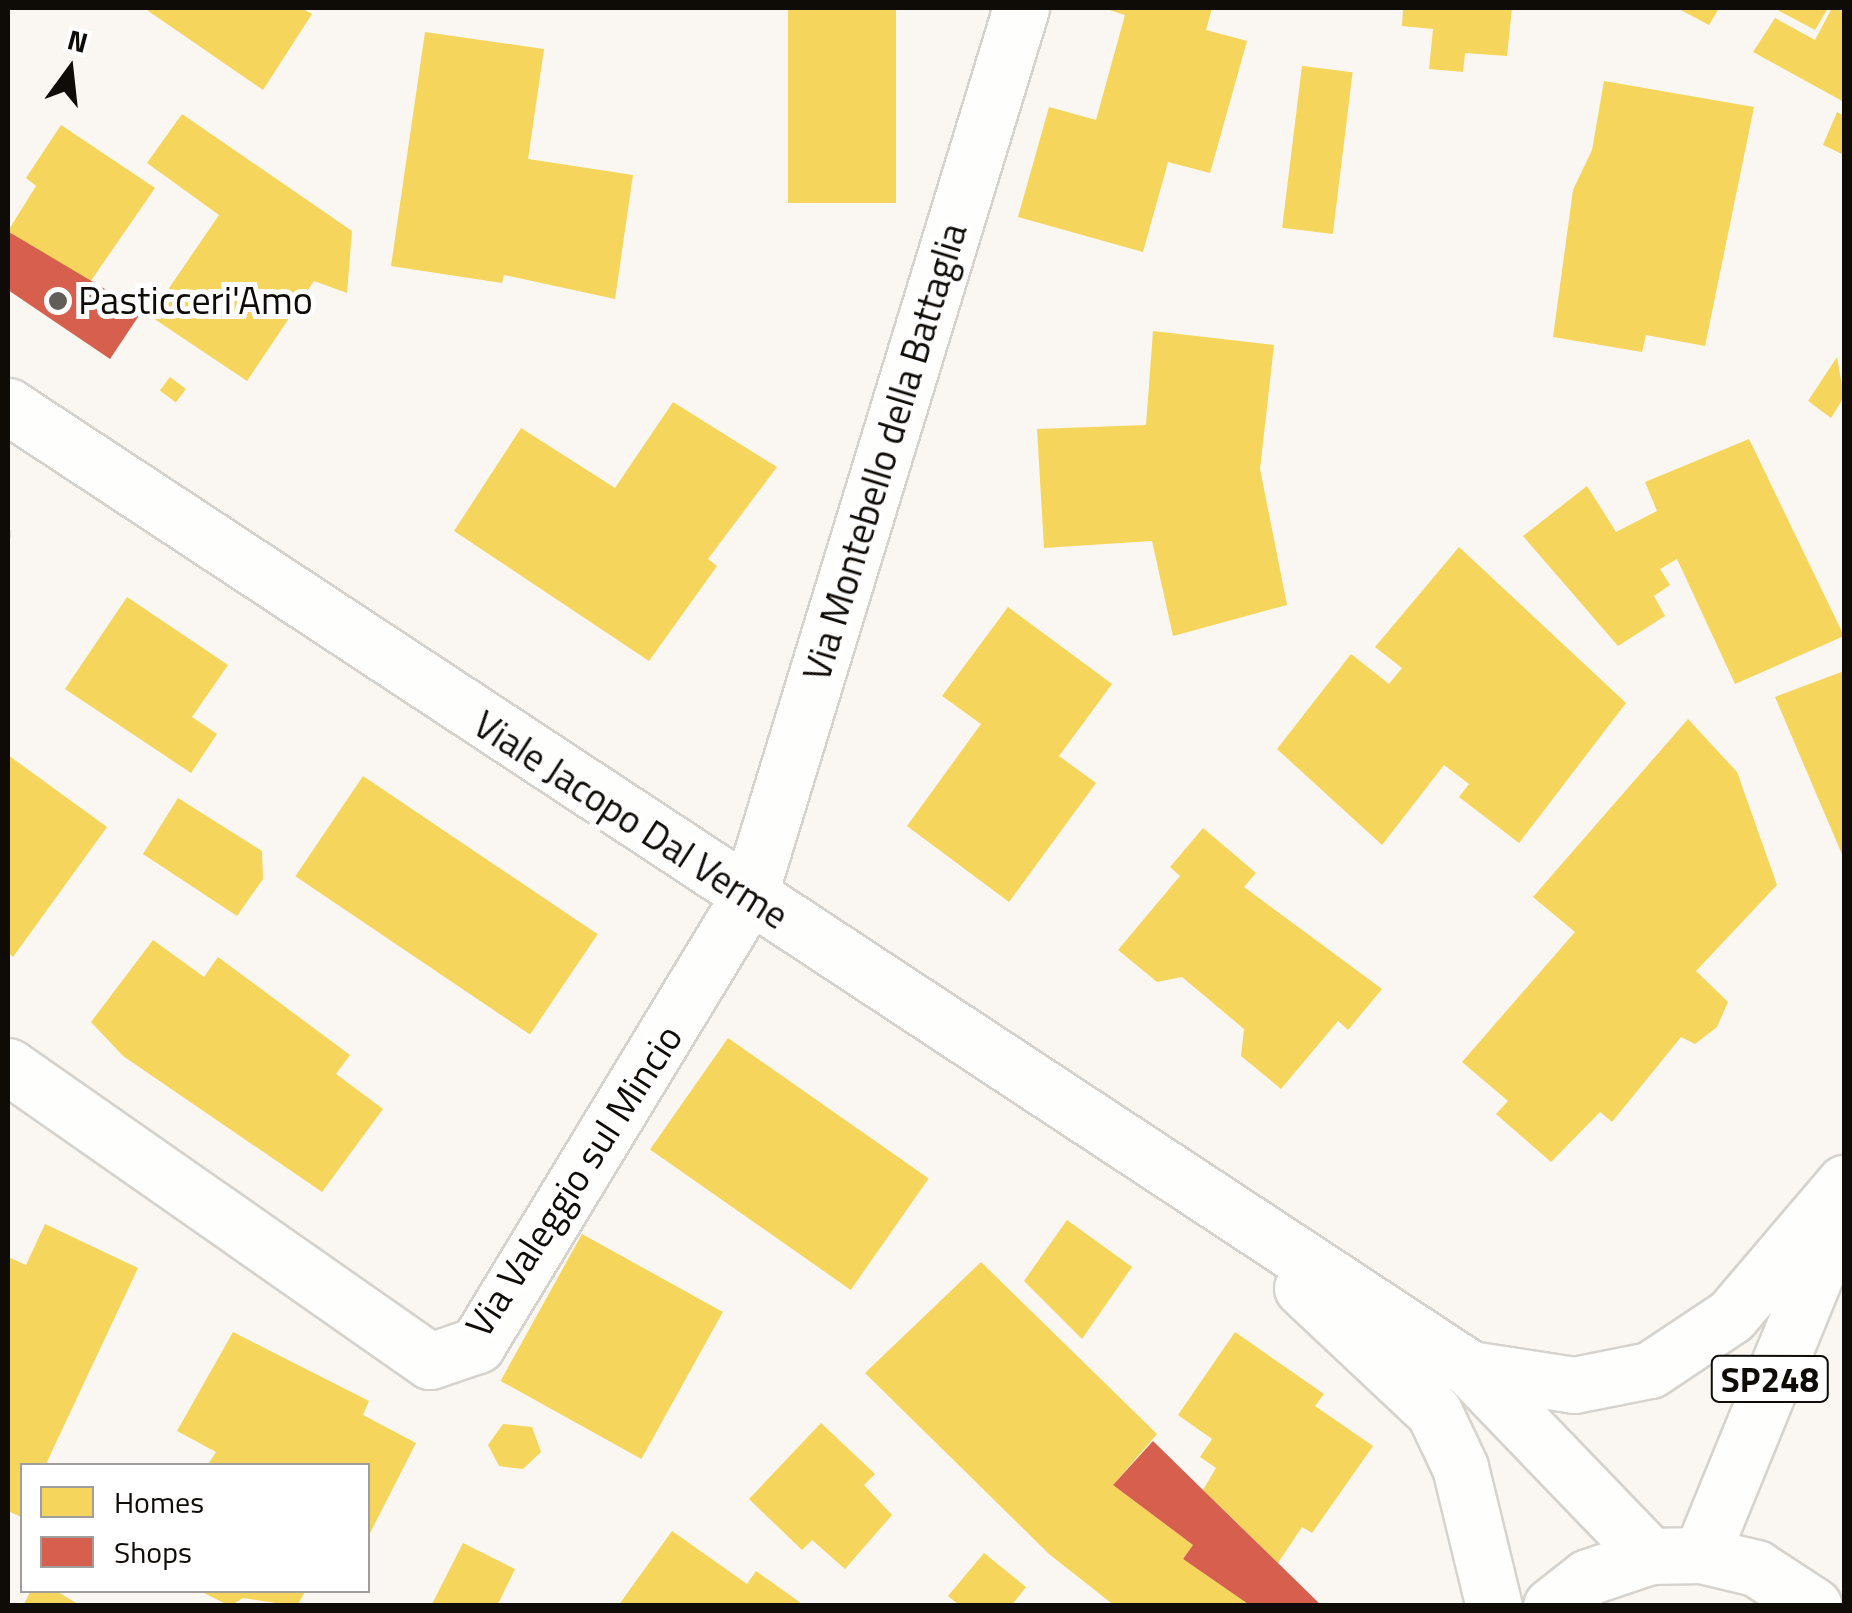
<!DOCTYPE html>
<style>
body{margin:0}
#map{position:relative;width:1852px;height:1613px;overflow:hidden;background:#faf7f2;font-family:"Titillium Web",sans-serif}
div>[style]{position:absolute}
.homes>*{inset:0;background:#f6d55c;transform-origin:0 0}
.shops>*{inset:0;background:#d6604d}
.path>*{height:6px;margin-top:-3px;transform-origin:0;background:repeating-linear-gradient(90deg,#dededc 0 8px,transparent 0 13px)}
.roads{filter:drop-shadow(2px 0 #d6d3ce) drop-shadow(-2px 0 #d6d3ce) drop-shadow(0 2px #d6d3ce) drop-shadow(0 -2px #d6d3ce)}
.street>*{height:55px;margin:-27.5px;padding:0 27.5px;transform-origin:27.5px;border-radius:27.5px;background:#fefefd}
.primary>*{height:55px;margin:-27.5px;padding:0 27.5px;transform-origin:27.5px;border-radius:27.5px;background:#fefefd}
.dots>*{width:28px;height:28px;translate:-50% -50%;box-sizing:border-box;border:5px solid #fff;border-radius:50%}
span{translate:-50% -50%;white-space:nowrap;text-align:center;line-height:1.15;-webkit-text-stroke:10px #fff;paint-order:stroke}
.shield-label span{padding:2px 8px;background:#fff;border:2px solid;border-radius:8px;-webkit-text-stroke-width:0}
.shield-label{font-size:35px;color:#0f0c08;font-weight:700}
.poi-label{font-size:38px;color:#0f0c08}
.left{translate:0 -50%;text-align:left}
.street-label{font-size:38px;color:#0f0c08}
.frame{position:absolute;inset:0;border:10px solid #0f0c08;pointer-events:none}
.legend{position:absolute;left:20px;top:1463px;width:350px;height:130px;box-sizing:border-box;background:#fff;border:2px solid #9f9e9c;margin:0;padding:12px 18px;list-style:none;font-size:30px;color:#0f0c08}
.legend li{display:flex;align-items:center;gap:20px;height:50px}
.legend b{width:50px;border:2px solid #9f9e9c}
.north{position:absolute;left:20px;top:20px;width:100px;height:100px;-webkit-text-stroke:8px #fff;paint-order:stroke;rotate:15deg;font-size:28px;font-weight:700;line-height:40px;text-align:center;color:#0f0c08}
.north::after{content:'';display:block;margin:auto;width:35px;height:45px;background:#0f0c08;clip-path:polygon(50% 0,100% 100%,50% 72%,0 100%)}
</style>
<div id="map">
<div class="homes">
<div style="clip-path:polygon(144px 8px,301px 8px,312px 14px,263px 90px)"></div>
<div style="left:788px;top:8px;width:108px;height:195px"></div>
<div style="clip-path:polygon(1103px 8px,1212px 8px,1206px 30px,1247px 41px,1210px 173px,1168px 162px,1143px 252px,1018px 217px,1049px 107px,1096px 120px,1125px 15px)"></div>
<div style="clip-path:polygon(1403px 8px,1512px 8px,1507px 56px,1465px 53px,1463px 72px,1429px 69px,1433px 29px,1402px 26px)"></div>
<div style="clip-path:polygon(1677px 8px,1719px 8px,1709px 25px)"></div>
<div style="clip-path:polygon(1774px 8px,1828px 8px,1815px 30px)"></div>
<div style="clip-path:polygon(1832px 8px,1844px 11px,1844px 102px,1753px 52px,1775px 18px,1815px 40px)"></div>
<div style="clip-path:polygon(425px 32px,544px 49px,528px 159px,633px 175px,615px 299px,504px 275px,502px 283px,391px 266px)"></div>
<div style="left:1302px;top:66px;width:51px;height:163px;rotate:7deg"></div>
<div style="clip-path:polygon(1604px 81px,1754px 107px,1705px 346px,1646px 335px,1642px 352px,1553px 337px,1573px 190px,1592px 150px)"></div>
<div style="clip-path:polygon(1837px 112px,1844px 116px,1844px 155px,1823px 145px)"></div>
<div style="clip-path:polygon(182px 114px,352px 231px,347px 293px,314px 281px,247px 381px,150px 316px,219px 215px,147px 163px)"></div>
<div style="clip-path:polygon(61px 125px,155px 188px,88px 285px,8px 231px,36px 186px,26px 178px)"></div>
<div style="clip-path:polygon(1153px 331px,1274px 345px,1260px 469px,1287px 605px,1173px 636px,1152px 541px,1044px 548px,1037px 429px,1146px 425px)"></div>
<div style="clip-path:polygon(1837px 357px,1844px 397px,1831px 418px,1808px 401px)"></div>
<div style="left:170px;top:377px;width:20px;height:17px;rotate:37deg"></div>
<div style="clip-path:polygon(673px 402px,777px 467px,708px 559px,717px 566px,649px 661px,454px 531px,521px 428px,615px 488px)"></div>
<div style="clip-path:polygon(1749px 439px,1844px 636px,1735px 684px,1677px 559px,1660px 569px,1670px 585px,1654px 596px,1665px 616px,1618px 646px,1523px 536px,1587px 486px,1616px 532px,1657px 511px,1645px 482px)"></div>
<div style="clip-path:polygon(1459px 547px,1626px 703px,1519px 843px,1459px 797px,1469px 784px,1444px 765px,1382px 845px,1277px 749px,1351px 654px,1389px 684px,1402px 668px,1375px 647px)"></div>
<div style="clip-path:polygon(127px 597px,228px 665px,192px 717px,217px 734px,191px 773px,65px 689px)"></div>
<div style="clip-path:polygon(1008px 607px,1112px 684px,1059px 756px,1096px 783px,1009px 902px,907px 826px,981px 724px,942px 696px)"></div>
<div style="clip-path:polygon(1844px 671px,1844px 859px,1775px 697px)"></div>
<div style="clip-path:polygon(1688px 719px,1737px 772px,1777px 885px,1696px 971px,1728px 1002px,1717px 1027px,1695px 1044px,1681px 1037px,1612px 1122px,1600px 1112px,1551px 1162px,1496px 1114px,1508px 1101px,1462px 1062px,1575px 932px,1533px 897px)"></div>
<div style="clip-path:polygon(8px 755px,107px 827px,13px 957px,8px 953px)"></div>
<div style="left:363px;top:776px;width:283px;height:121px;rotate:34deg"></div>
<div style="clip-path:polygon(178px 798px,262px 851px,263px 879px,237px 916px,143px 854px)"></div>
<div style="clip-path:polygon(1203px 828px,1256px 873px,1244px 887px,1382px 989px,1348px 1030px,1338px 1021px,1281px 1089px,1241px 1056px,1244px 1029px,1182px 977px,1157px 982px,1118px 950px,1180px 876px,1170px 867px)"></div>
<div style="clip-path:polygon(153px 940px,204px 977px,218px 957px,350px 1055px,336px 1074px,383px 1109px,322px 1192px,123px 1056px,91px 1022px)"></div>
<div style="left:728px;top:1038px;width:245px;height:136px;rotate:35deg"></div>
<div style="clip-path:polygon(1067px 1220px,1132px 1267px,1082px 1339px,1024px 1281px)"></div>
<div style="clip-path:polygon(45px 1224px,138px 1268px,45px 1466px,22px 1466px,21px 1517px,8px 1511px,8px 1257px,26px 1265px)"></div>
<div style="left:582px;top:1234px;width:161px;height:168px;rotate:29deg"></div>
<div style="clip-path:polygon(981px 1262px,1157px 1434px,1113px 1485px,1193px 1545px,1183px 1559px,1251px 1606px,1115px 1606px,1049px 1554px,865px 1373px)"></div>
<div style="clip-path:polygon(233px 1332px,369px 1401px,363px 1415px,416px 1443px,368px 1537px,368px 1466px,207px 1466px,216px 1452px,177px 1431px)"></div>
<div style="clip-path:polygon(1235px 1332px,1324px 1394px,1315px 1406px,1373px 1446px,1312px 1533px,1302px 1527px,1278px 1563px,1203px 1490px,1216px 1468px,1200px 1457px,1212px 1439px,1178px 1415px)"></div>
<div style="clip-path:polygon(821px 1423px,875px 1474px,864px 1485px,892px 1515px,845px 1569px,812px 1540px,802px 1550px,749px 1499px)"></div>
<div style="clip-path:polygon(503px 1424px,532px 1427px,541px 1452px,523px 1469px,499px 1466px,488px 1445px)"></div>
<div style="clip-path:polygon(672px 1531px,747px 1584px,756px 1571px,805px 1606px,618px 1606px)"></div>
<div style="clip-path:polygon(463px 1543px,515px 1569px,497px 1606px,431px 1606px)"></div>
<div style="clip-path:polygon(984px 1553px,1026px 1587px,1011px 1606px,960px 1606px,948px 1596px)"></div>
<div style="clip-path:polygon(31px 1590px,55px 1590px,81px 1606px,23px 1606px)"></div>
<div style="clip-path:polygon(198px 1590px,306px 1590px,297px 1606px,243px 1598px,230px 1606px)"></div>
</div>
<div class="shops">
<div style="clip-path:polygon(9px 232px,142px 311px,110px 359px,8px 290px)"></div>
<div style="clip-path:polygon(1153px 1441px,1203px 1490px,1322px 1606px,1251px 1606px,1183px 1559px,1193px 1545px,1113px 1485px)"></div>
</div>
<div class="path">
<div style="left:8px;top:530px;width:8px;rotate:90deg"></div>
</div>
<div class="roads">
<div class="street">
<div style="left:8px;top:1066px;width:515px;rotate:34.96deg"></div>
<div style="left:430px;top:1361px;width:50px;rotate:-18.8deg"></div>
<div style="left:477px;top:1345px;width:525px;rotate:-58.79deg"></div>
<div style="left:749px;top:896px;width:929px;rotate:-72.97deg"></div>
</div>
<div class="primary">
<div style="left:8px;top:406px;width:1751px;rotate:33.37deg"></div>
<div style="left:1470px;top:1369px;width:260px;rotate:46.1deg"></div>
<div style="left:1302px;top:1288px;width:181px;rotate:43.2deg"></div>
<div style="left:1434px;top:1412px;width:61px;rotate:64.7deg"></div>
<div style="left:1460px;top:1467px;width:143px;rotate:76.3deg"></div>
<div style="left:1470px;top:1369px;width:105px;rotate:8.7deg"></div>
<div style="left:1574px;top:1385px;width:77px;rotate:-11.2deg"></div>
<div style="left:1650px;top:1370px;width:97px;rotate:-33.7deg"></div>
<div style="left:1731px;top:1316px;width:175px;rotate:-49.6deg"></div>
<div style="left:1701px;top:1555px;width:365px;rotate:-67.8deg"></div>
<div style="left:1551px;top:1606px;width:47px;rotate:-38.1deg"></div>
<div style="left:1588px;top:1577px;width:65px;rotate:-18.7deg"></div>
<div style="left:1650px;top:1556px;width:51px;rotate:-1.1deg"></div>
<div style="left:1701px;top:1555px;width:57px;rotate:13.3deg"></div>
<div style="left:1756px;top:1568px;width:69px;rotate:33.2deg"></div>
</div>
</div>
<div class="dots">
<div style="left:58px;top:301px;background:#615e5a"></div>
</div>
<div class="shield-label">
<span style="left:1770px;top:1379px">SP248</span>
</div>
<div class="poi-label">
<span class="left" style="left:78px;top:301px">Pasticceri'Amo</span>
</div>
<div class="street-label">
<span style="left:885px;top:452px;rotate:-73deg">Via Montebello della Battaglia</span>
<span style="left:631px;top:820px;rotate:33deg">Viale Jacopo Dal Verme</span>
<span style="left:574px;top:1181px;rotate:-57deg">Via Valeggio sul Mincio</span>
</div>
<div class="frame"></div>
<ul class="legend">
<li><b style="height:28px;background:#f6d55c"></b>Homes</li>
<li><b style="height:28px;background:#d6604d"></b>Shops</li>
</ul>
<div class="north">N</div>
</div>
